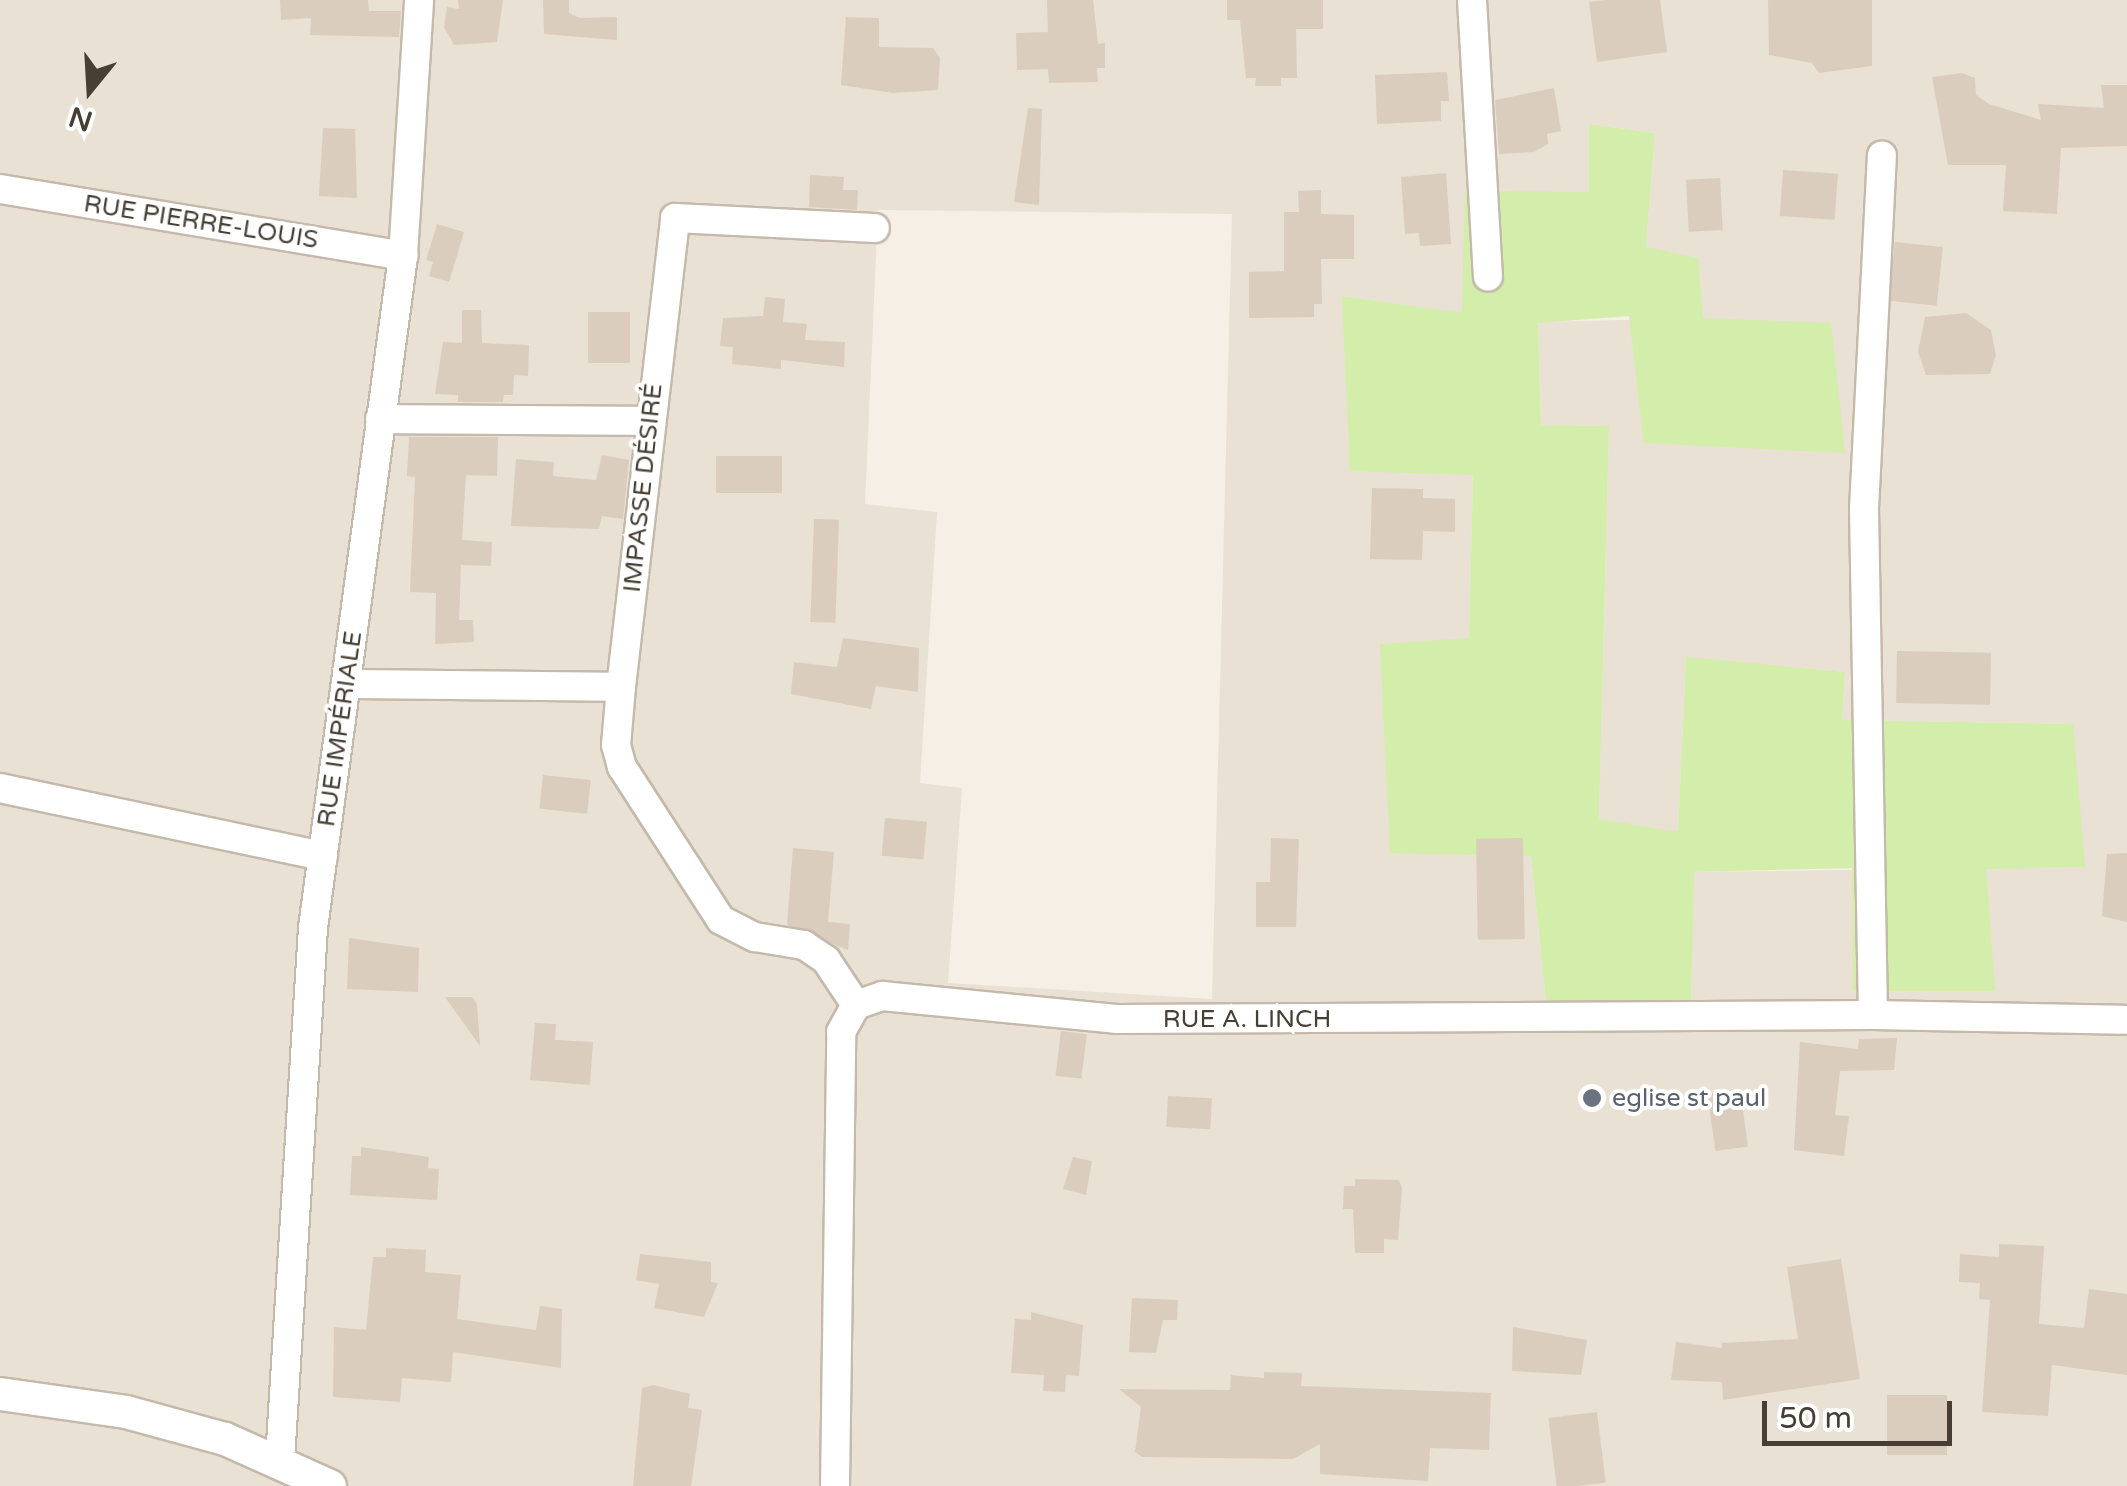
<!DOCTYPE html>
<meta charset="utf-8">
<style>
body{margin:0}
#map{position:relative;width:2127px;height:1486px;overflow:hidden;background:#f5efe6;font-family:"Varela Round",sans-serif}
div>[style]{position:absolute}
.residential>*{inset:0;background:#e9e1d3}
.green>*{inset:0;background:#d3edaa}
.building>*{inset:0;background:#dacdbd;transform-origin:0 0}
.roads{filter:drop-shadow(2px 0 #c4b9aa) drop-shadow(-2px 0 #c4b9aa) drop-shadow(0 2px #c4b9aa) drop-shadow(0 -2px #c4b9aa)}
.minor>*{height:28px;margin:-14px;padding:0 14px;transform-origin:14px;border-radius:14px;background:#fff}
.tertiary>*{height:32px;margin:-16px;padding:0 16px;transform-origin:16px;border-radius:16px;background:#fff}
.dots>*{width:28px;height:28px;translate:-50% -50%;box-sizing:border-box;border:5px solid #fff;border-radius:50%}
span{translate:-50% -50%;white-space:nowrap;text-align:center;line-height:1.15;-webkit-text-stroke:8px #fff;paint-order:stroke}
.street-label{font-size:25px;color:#483f34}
.worship-label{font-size:25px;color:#5b616d}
.left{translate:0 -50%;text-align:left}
.north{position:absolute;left:40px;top:40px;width:100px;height:100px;-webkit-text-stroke:8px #fff;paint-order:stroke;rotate:198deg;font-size:28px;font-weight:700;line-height:40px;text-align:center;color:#483f34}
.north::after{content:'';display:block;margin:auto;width:35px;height:45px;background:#483f34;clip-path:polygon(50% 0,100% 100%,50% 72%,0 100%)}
.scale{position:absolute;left:1762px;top:1401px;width:190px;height:45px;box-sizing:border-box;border:5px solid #483f34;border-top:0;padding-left:12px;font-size:30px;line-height:35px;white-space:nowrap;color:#483f34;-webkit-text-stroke:8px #fff;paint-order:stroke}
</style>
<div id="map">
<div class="residential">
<div style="clip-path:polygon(evenodd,0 0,2127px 0,2127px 1486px,0 1486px,0 0,1590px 124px,1655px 133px,1646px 247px,1703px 318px,1538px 322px,1541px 425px,1609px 426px,1599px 820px,1678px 833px,1686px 658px,1845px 672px,1842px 720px,2072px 724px,2084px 867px,1693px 872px,1691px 1003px,1546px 1002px,1531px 856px,1380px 644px,1469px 639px,1473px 474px,1343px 296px,1463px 314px,1589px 192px,1590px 124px,0 0,878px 210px,1232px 214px,1212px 999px,948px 983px,962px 788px,920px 783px,937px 512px,865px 504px,878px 210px)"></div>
</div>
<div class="green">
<div style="clip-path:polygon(1589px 124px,1655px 133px,1646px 247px,1698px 258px,1703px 318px,1831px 323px,1845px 453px,1644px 443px,1629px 316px,1538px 323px,1541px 425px,1609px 426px,1599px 819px,1678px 832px,1686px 657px,1845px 672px,1842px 720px,2073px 724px,2085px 867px,1986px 869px,1995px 991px,1853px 991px,1852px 868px,1694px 872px,1691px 1003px,1546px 1002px,1531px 856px,1390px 853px,1380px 644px,1469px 638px,1473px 475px,1350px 471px,1342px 296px,1462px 313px,1465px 191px,1589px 192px)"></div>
</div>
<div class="building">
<div style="clip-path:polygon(280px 0,368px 0,369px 11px,401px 11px,399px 37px,310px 35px,311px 18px,281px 20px)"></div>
<div style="clip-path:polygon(458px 0,503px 0,497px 42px,454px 45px,444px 27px,447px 7px,459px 9px)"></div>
<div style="clip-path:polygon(543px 0,569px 0,569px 13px,580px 18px,617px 17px,617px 40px,544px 34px)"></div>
<div style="clip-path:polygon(1047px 0,1093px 0,1098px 44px,1105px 43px,1105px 68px,1097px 68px,1098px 82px,1049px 83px,1048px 69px,1017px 70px,1016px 33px,1048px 32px)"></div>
<div style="clip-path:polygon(1227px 0,1323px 0,1323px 29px,1296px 29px,1297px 78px,1281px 78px,1281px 86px,1255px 86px,1256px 78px,1246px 78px,1240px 20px,1227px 20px)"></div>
<div style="clip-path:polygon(1605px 0,1660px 0,1667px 52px,1597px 62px,1589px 2px)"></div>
<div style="clip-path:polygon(1768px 0,1872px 0,1872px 66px,1819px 73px,1812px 63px,1769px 55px)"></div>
<div style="clip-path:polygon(846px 17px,879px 18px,879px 47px,933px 48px,940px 58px,938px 90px,893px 93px,841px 85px)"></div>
<div style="clip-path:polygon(1447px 72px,1449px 101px,1441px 101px,1441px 121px,1377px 124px,1375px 75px)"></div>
<div style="clip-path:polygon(1962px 73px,1975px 78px,1976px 95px,1989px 104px,2041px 120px,2038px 104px,2104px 108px,2101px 85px,2127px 85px,2127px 146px,2061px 148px,2057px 214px,2003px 211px,2006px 165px,1948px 165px,1932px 77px)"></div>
<div style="clip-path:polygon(1554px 88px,1561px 131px,1547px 134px,1548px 144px,1534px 152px,1499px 154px,1495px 100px)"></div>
<div style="clip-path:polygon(1028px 108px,1042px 109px,1039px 205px,1014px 202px)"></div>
<div style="clip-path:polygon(323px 128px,355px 129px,357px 198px,319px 196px)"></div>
<div style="left:1783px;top:170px;width:55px;height:46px;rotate:4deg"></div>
<div style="clip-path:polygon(1446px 173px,1451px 244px,1420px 246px,1419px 233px,1405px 234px,1401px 177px)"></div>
<div style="clip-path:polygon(810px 175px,844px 177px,843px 190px,858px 190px,857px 210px,809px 207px)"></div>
<div style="left:1720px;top:178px;width:52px;height:34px;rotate:87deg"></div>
<div style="clip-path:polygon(1321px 190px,1321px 214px,1354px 215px,1354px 259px,1321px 259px,1322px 304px,1314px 304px,1314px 317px,1249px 318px,1249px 272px,1284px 271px,1284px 212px,1299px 212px,1298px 191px)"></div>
<div style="clip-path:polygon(437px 224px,464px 232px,449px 282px,429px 276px,433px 262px,426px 260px)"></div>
<div style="left:1895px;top:242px;width:48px;height:59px;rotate:6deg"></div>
<div style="clip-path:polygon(765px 297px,785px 299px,783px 322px,807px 324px,805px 340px,845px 342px,844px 367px,781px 360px,781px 369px,732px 364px,733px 347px,720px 346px,723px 318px,763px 316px)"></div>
<div style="clip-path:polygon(462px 310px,481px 310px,482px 343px,529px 345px,528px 376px,514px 375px,513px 395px,504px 395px,503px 402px,458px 402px,458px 395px,435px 394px,443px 342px,462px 343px)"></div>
<div style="left:588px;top:312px;width:42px;height:51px"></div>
<div style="clip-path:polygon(1966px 313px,1991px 330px,1996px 355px,1990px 374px,1926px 375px,1918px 352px,1925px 317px)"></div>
<div style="clip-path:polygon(409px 437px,498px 437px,497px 476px,466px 475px,462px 540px,492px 542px,491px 566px,461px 565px,459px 620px,473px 620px,474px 642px,435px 644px,436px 593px,410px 592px,415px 477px,407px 476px)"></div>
<div style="clip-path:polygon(602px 455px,629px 460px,623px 519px,602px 516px,599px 529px,511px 526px,516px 459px,554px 462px,553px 476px,596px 480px)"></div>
<div style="left:782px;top:456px;width:37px;height:66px;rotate:90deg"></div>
<div style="clip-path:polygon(1372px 488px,1423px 489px,1423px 498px,1455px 499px,1455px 532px,1423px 531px,1422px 560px,1370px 559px)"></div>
<div style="left:814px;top:519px;width:25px;height:103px;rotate:2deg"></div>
<div style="clip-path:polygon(843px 638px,919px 648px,918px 692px,876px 686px,871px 709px,791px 694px,794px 662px,837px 667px)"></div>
<div style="left:1897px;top:651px;width:94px;height:52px;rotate:1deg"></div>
<div style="left:543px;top:775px;width:48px;height:34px;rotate:6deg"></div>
<div style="left:885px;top:818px;width:42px;height:38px;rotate:5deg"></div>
<div style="clip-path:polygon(1271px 838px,1299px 839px,1296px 927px,1256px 927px,1256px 882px,1270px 882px)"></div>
<div style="left:1523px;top:838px;width:101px;height:47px;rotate:89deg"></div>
<div style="clip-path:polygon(793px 848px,834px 852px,828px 922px,850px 924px,848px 950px,787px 925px)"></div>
<div style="clip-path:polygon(2127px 853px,2127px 922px,2102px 916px,2107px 854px)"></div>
<div style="clip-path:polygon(349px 938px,419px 948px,418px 992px,347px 989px)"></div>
<div style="clip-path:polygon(445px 997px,472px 997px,477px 1004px,480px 1046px)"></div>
<div style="clip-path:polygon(535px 1023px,556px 1024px,555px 1040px,593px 1042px,590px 1085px,530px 1080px)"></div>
<div style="left:1061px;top:1031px;width:26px;height:45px;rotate:7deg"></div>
<div style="clip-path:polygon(1897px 1038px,1894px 1070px,1840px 1071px,1835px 1115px,1849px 1116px,1844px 1156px,1794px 1150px,1800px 1042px,1858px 1049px,1859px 1039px)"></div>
<div style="left:1740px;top:1089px;width:58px;height:33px;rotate:82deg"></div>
<div style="left:1168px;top:1096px;width:44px;height:31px;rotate:3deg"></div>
<div style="clip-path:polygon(361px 1147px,429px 1157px,428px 1168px,439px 1169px,437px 1200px,350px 1195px,352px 1156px,361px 1156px)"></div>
<div style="clip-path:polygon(1073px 1157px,1092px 1161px,1086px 1195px,1063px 1189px)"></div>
<div style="clip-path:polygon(1355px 1179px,1399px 1180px,1402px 1188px,1398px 1240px,1384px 1239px,1384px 1253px,1355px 1253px,1353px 1209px,1343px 1209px,1344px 1186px,1355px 1186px)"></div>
<div style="clip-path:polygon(1999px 1244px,2044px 1246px,2039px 1324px,2084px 1328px,2089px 1289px,2127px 1294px,2127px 1375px,2052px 1365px,2048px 1416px,1982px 1412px,1990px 1300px,1979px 1299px,1980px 1283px,1959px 1282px,1960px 1254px,1999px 1257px)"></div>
<div style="clip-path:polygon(386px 1248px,426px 1250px,425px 1272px,461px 1275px,457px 1319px,536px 1330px,540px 1306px,562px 1309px,561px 1368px,453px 1352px,451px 1382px,402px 1378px,400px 1402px,333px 1397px,334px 1327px,366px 1330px,373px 1257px,386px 1257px)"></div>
<div style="clip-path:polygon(640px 1254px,711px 1262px,711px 1282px,718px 1283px,704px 1317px,654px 1308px,659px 1284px,636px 1280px)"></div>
<div style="clip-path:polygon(1841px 1259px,1860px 1379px,1723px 1400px,1722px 1382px,1671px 1380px,1676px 1342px,1722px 1348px,1722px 1343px,1798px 1339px,1787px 1267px)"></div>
<div style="clip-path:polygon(1132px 1298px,1178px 1300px,1177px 1320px,1163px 1320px,1156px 1353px,1129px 1352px)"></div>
<div style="clip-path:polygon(1031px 1312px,1083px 1325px,1079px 1376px,1066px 1375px,1065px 1392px,1043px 1391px,1044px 1375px,1011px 1373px,1015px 1319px,1031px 1320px)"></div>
<div style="clip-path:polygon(1513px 1327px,1587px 1340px,1581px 1375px,1512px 1371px)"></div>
<div style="clip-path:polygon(1264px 1372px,1302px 1373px,1301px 1386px,1491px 1393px,1489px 1450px,1430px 1448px,1428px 1481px,1320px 1474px,1320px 1444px,1293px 1459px,1142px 1457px,1135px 1452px,1141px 1407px,1119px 1389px,1230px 1390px,1231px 1375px,1264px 1378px)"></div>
<div style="clip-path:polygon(653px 1385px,690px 1394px,688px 1408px,702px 1410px,691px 1486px,633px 1486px,642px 1388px)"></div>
<div style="left:1887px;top:1395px;width:60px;height:60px"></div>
<div style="left:1597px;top:1412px;width:71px;height:49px;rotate:83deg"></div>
</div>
<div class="roads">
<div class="minor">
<div style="left:1472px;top:0;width:277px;rotate:86.7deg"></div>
<div style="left:0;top:189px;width:409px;rotate:9.4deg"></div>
<div style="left:380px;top:419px;width:269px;rotate:0.4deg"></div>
<div style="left:346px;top:684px;width:275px;rotate:0.6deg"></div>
<div style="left:621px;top:687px;width:472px;rotate:-83.4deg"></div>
<div style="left:675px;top:218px;width:200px;rotate:2.9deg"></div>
<div style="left:621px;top:687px;width:58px;rotate:94.9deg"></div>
<div style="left:616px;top:745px;width:23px;rotate:75deg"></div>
<div style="left:622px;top:767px;width:182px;rotate:57.1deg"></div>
<div style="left:721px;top:920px;width:38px;rotate:27deg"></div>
<div style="left:755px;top:937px;width:50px;rotate:9.3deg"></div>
<div style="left:804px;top:945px;width:27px;rotate:34deg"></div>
<div style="left:826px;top:960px;width:54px;rotate:56.3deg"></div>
<div style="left:0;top:788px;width:330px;rotate:11.9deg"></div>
<div style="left:1873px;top:1015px;width:506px;rotate:-91.02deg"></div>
<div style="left:1864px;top:509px;width:354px;rotate:-87.1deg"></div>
<div style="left:280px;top:1460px;width:533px;rotate:-86.45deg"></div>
<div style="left:313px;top:928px;width:678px;rotate:-82.37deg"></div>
<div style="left:403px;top:256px;width:256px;rotate:-86.4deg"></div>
<div style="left:835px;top:1486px;width:454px;rotate:-89.2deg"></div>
<div style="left:841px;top:1032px;width:31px;rotate:-61deg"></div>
<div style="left:856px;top:1005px;width:28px;rotate:-19deg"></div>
<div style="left:882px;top:996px;width:235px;rotate:5.6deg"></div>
<div style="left:1116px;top:1019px;width:757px;rotate:-0.3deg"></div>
<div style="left:1873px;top:1015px;width:254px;rotate:1.1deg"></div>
</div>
<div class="tertiary">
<div style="left:0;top:1394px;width:127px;rotate:8.1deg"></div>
<div style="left:126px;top:1412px;width:103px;rotate:15.3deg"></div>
<div style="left:225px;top:1439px;width:115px;rotate:24.1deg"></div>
</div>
</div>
<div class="dots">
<div style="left:1592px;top:1098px;background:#6b7280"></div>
</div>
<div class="street-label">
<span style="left:201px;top:222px;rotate:9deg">RUE PIERRE-LOUIS</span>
<span style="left:643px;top:488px;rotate:-84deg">IMPASSE DÉSIRÉ</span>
<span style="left:340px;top:729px;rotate:-82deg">RUE IMPÉRIALE</span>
<span style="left:1247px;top:1019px">RUE A. LINCH</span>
</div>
<div class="worship-label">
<span class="left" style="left:1612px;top:1098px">eglise st paul</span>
</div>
<div class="north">N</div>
<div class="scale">50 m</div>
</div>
